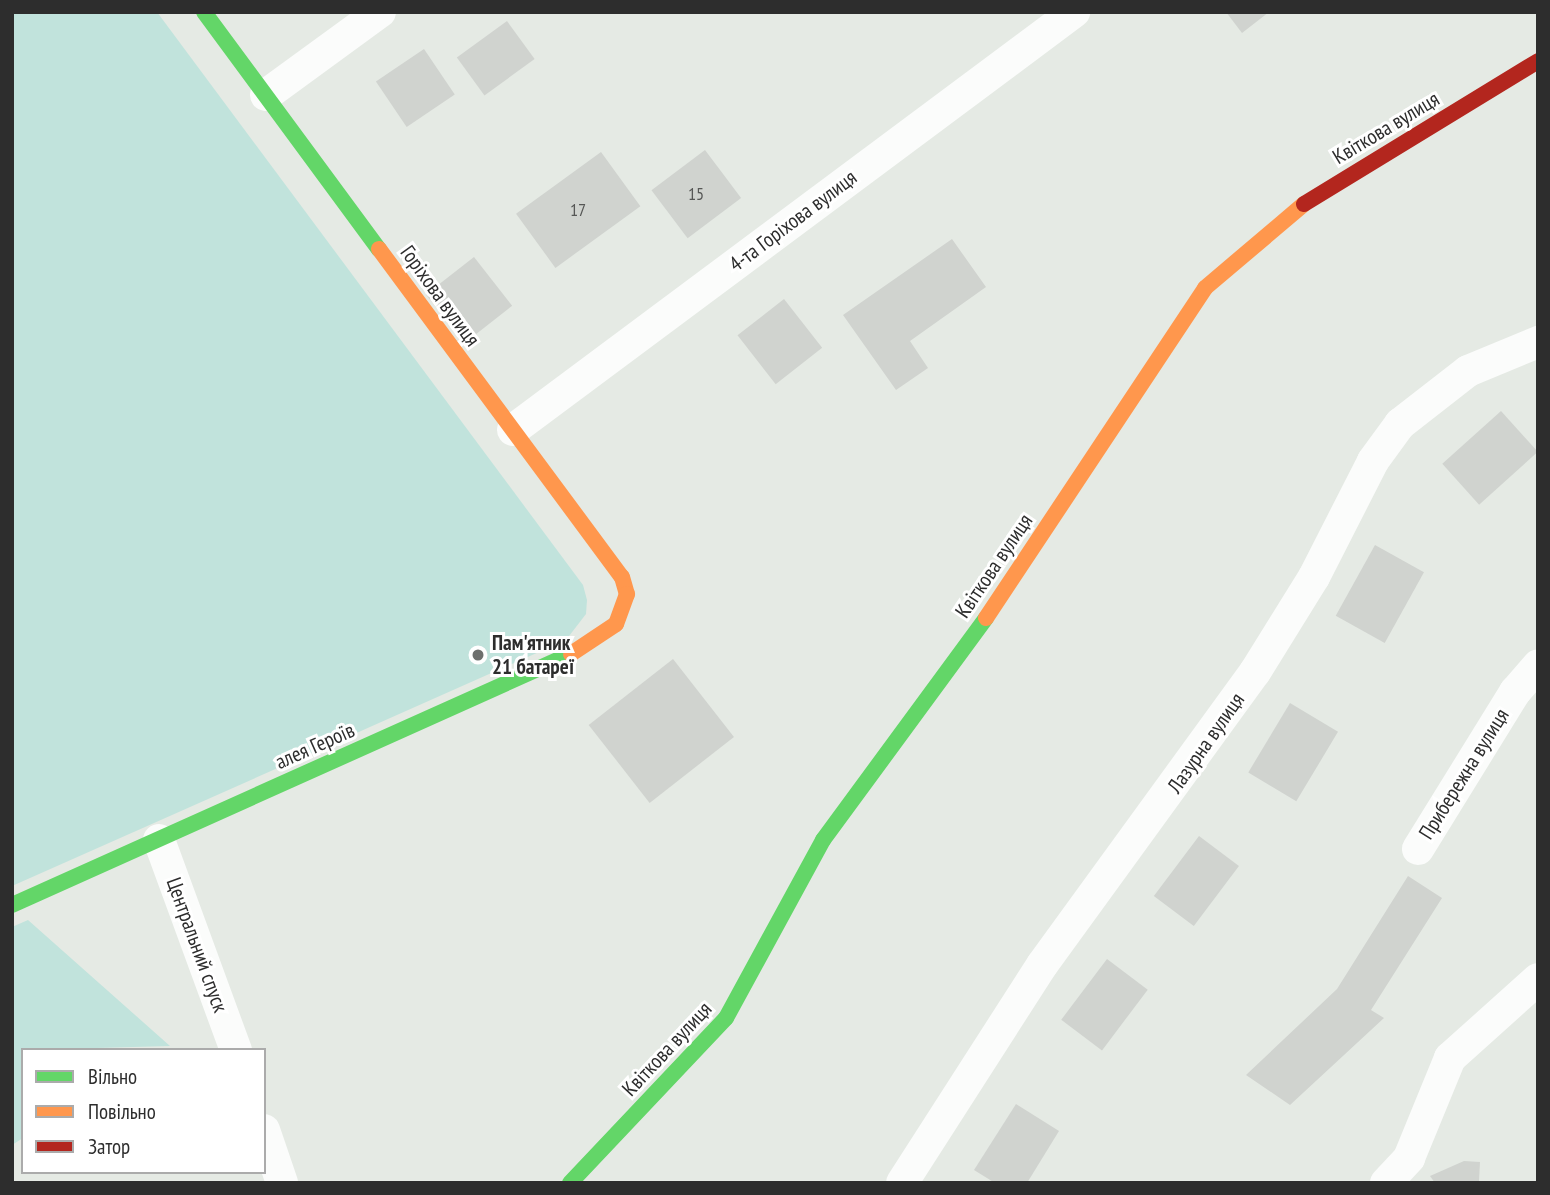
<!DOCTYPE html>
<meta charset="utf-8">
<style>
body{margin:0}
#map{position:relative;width:1550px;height:1195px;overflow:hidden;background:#e5eae4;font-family:"PT Sans Narrow",sans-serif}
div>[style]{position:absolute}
.green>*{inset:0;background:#c1e3dc}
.building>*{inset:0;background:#d0d3cf;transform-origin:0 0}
.street>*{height:32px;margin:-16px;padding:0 16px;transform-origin:16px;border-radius:16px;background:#fbfcfb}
.fast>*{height:16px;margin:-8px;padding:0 8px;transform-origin:8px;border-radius:8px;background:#63d668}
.slow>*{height:16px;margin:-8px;padding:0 8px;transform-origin:8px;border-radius:8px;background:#ff974d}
.jam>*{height:16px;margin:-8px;padding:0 8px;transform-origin:8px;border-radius:8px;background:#b3261e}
.dots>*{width:19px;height:19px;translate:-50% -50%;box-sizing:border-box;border:4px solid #fff;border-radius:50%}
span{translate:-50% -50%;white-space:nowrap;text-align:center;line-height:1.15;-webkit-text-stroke:6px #fff;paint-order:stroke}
.number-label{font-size:18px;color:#565756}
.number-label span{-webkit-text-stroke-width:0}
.street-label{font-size:21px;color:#2d2d2d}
.poi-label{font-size:21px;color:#2d2d2d;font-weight:700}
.left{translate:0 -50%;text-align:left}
.frame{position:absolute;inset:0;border:14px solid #2d2d2d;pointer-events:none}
.legend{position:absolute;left:21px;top:1048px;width:245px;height:126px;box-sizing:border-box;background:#fff;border:2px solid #ababab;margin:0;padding:9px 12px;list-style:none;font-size:21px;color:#2d2d2d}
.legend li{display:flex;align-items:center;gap:14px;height:35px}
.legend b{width:35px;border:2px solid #ababab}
</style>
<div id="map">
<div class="green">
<div style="clip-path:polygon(12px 12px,157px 12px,583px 585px,587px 600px,586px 614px,566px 640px,12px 886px)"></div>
<div style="clip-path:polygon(28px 920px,170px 1046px,23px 1050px,23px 1138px,12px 1145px,12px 927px)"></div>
</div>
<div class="building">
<div style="clip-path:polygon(1226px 12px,1269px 12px,1242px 33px)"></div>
<div style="left:507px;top:21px;width:47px;height:62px;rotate:54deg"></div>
<div style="left:424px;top:49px;width:55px;height:58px;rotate:56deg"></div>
<div style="left:705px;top:150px;width:60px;height:67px;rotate:53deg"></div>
<div style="left:601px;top:152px;width:67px;height:105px;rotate:54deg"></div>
<div style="clip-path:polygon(952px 239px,986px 287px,910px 341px,928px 368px,896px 390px,843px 315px)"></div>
<div style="left:474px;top:257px;width:62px;height:61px;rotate:52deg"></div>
<div style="left:784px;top:299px;width:62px;height:59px;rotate:52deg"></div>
<div style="left:1501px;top:411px;width:55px;height:79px;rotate:48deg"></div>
<div style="left:1375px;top:545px;width:56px;height:81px;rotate:29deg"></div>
<div style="left:673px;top:659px;width:99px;height:107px;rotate:52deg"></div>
<div style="left:1290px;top:703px;width:56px;height:81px;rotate:31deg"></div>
<div style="left:1199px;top:836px;width:50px;height:75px;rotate:37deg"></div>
<div style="clip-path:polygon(1408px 876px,1442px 898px,1371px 1010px,1384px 1018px,1290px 1105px,1246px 1075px,1337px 989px)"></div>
<div style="left:1107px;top:959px;width:51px;height:76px;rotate:37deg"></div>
<div style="clip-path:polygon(1016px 1104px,1059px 1131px,1027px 1183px,995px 1183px,974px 1170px)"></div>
<div style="clip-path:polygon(1464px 1161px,1480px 1162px,1479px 1181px,1435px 1183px,1430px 1176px)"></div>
</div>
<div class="street">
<div style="left:266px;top:95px;width:141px;rotate:-36.1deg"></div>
<div style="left:513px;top:430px;width:700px;rotate:-36.69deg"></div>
<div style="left:159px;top:840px;width:224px;rotate:69.9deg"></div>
<div style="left:1418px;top:849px;width:185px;rotate:-58.3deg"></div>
<div style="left:1515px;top:692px;width:35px;rotate:-49deg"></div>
<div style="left:264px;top:1130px;width:56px;rotate:71.2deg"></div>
<div style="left:902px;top:1183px;width:259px;rotate:-57.3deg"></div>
<div style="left:1042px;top:965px;width:362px;rotate:-54deg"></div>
<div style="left:1255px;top:672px;width:112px;rotate:-58.2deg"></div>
<div style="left:1314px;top:577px;width:130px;rotate:-63deg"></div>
<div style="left:1373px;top:461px;width:46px;rotate:-53.9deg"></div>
<div style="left:1400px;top:424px;width:86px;rotate:-37.9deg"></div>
<div style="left:1468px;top:371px;width:76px;rotate:-22.5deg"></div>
<div style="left:1386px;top:1183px;width:34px;rotate:-47deg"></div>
<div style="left:1409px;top:1158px;width:108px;rotate:-67.7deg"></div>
<div style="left:1450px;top:1058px;width:118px;rotate:-41.9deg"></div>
</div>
<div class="fast">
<div style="left:204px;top:12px;width:295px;rotate:53.6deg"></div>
<div style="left:12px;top:905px;width:613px;rotate:-24.18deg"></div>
<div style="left:570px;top:1183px;width:227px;rotate:-46.6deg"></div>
<div style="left:726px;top:1018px;width:203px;rotate:-61.4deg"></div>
<div style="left:823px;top:840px;width:275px;rotate:-53.7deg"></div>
</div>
<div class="slow">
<div style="left:379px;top:249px;width:408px;rotate:53.5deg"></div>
<div style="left:622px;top:577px;width:18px;rotate:74deg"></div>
<div style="left:627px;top:594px;width:32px;rotate:110deg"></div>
<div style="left:616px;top:624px;width:54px;rotate:146.3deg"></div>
<div style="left:986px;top:618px;width:396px;rotate:-56.4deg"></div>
<div style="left:1205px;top:288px;width:130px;rotate:-40.3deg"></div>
</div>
<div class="jam">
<div style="left:1304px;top:204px;width:274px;rotate:-31.4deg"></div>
</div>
<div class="dots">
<div style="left:478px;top:655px;background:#6d6f6d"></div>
</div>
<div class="number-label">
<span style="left:696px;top:194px">15</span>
<span style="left:578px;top:210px">17</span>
</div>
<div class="street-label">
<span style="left:1386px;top:128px;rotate:-31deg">Квіткова вулиця</span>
<span style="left:793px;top:221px;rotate:-37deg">4-та Горіхова вулиця</span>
<span style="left:440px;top:296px;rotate:54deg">Горіхова вулиця</span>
<span style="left:994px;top:566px;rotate:-56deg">Квіткова вулиця</span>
<span style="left:1206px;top:743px;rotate:-55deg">Лазурна вулиця</span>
<span style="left:315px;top:746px;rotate:-24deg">алея Героїв</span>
<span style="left:1464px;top:774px;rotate:-58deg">Прибережна вулиця</span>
<span style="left:197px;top:945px;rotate:70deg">Центральний спуск</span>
<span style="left:667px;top:1049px;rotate:-47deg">Квіткова вулиця</span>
</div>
<div class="poi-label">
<span class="left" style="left:492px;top:655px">Пам'ятник<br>21 батареї</span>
</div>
<div class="frame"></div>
<ul class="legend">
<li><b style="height:9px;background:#63d668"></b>Вільно</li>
<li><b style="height:9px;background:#ff974d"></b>Повільно</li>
<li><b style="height:9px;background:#b3261e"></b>Затор</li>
</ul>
</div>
